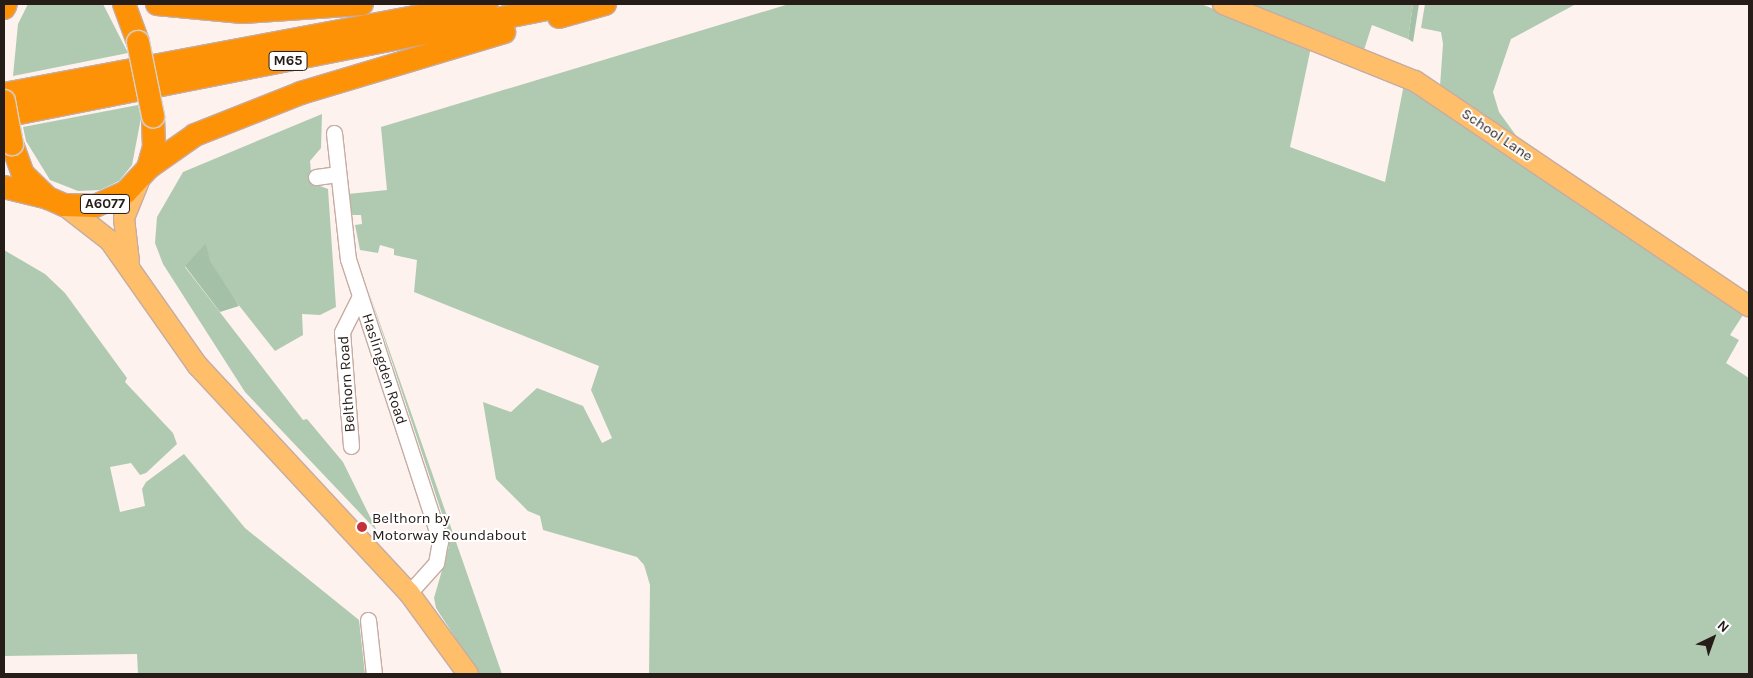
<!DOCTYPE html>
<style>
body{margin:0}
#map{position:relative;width:1753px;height:678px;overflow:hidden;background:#fdf2ee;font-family:Karla,sans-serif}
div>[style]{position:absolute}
.green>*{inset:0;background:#b0cab2}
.forest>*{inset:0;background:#a4c1a7}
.roads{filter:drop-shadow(1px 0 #c6aca2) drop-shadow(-1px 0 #c6aca2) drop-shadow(0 1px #c6aca2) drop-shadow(0 -1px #c6aca2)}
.minor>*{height:15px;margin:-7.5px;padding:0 7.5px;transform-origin:7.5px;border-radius:7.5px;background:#fff}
.major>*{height:20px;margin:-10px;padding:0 10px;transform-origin:10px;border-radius:10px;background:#febe6a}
.highway>*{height:22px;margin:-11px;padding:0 11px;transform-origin:11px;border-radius:11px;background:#fe9207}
.bridges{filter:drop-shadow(1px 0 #d4d2d1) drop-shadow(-1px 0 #d4d2d1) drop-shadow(0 1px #d4d2d1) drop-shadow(0 -1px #d4d2d1)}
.highway-bridge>*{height:22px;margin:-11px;padding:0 11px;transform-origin:11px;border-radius:11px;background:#fe9207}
.dots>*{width:14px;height:14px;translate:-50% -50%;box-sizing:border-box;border:2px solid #fff;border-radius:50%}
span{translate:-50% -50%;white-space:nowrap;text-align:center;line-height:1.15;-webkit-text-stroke:4px #fff;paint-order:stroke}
.shield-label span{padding:1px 4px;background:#fff;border:1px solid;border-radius:4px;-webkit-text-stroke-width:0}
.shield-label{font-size:14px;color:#261c18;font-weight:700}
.street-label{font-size:15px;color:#261c18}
.poi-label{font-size:15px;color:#261c18}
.left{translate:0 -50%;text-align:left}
.frame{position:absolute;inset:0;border:5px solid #261c18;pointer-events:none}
.north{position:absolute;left:1688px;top:613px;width:50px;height:50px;-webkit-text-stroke:4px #fff;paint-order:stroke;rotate:42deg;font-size:14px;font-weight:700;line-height:20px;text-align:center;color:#261c18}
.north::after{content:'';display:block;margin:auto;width:18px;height:22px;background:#261c18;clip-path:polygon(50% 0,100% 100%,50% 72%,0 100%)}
</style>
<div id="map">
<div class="green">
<div style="clip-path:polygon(28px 4px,103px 4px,128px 53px,13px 76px,18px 24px)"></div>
<div style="clip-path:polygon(789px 4px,1201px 4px,1311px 47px,1290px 147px,1385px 182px,1404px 84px,1745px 312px,1730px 335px,1739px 340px,1726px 363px,1749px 378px,1749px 674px,649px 674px,650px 585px,644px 565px,637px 557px,543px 530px,540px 516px,528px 511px,496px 479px,483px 402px,511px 412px,537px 388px,583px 406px,602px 443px,612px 438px,591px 390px,599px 366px,414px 292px,417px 260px,394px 255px,394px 249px,380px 245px,378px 253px,360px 250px,355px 225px,362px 224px,361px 215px,352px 215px,348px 194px,387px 190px,381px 127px)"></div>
<div style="clip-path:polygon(1256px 4px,1413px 4px,1408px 39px,1372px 25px,1364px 50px,1255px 8px)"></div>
<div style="clip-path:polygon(1425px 4px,1576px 4px,1511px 39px,1493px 92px,1499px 112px,1520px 141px,1440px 86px,1443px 44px,1441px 32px,1421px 28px)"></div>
<div style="clip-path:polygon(138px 105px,141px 118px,132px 165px,119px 181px,100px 190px,78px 191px,50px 180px,26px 141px,23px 127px)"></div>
<div style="clip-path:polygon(322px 114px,321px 148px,310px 161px,312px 183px,328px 189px,336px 307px,320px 315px,302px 314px,303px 335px,275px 351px,226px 289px,209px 261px,206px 244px,185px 267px,303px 420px,307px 419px,343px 462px,377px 531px,245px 392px,163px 264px,155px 243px,157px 217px,183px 172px)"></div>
<div style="clip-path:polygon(4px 250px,45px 274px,65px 293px,127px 378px,125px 382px,173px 433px,177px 444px,146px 473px,140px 475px,131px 463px,110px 467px,120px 512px,145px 506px,142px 489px,146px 482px,184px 454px,245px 528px,359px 620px,365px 674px,138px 674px,137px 654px,4px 656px)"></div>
<div style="clip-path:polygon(368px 289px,502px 674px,479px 674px,436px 608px,434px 598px,449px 546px,448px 532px)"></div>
</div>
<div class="forest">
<div style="clip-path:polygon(1413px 4px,1419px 4px,1413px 42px,1408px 39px)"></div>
<div style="clip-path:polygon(206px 243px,210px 261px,239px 306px,220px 312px,185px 266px)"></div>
</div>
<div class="roads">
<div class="minor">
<div style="left:334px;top:133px;width:127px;rotate:83.7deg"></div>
<div style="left:348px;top:259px;width:297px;rotate:71.9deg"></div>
<div style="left:440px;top:541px;width:22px;rotate:100deg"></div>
<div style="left:436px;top:563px;width:40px;rotate:132deg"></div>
<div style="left:316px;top:177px;width:21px;rotate:-8deg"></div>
<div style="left:351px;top:446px;width:114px;rotate:-94.5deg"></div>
<div style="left:342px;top:332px;width:40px;rotate:-63.4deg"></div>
<div style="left:368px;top:620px;width:54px;rotate:83.7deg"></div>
</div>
<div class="major">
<div style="left:1223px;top:4px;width:207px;rotate:21.9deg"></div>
<div style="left:1415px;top:81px;width:403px;rotate:34deg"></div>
<div style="left:64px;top:205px;width:58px;rotate:38deg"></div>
<div style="left:110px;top:241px;width:153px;rotate:54.9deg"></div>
<div style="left:198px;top:366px;width:310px;rotate:47.1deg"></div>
<div style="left:409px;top:593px;width:100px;rotate:53.9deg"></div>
<div style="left:129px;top:262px;width:44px;rotate:-96.5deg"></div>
<div style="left:124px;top:218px;width:40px;rotate:-68deg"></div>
</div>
<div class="highway">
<div style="left:124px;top:4px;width:40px;rotate:69.8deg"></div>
<div style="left:157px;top:4px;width:86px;rotate:5.3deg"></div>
<div style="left:243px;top:12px;width:119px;rotate:-3.8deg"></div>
<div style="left:4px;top:8px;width:4px;rotate:-63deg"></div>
<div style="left:559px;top:17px;width:48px;rotate:-15.8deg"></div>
<div style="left:4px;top:94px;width:491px;rotate:-10.6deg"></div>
<div style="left:4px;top:116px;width:579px;rotate:-11.15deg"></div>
<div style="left:12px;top:144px;width:32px;rotate:70deg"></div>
<div style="left:23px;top:174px;width:35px;rotate:44deg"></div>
<div style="left:48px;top:198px;width:17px;rotate:24deg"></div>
<div style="left:64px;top:205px;width:31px;rotate:2deg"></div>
<div style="left:95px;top:206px;width:34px;rotate:-24deg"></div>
<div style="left:126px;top:192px;width:33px;rotate:-47deg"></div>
<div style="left:148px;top:168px;width:22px;rotate:-74deg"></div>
<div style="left:154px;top:147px;width:31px;rotate:-92deg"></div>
<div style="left:148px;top:168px;width:57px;rotate:-35.1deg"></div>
<div style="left:195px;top:135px;width:114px;rotate:-21.6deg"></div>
<div style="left:301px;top:93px;width:212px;rotate:-16.7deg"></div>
<div style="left:4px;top:187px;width:42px;rotate:13.7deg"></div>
</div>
</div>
<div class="bridges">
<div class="highway-bridge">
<div style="left:138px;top:42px;width:76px;rotate:78.5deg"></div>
<div style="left:4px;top:101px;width:44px;rotate:79.5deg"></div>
</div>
</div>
<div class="dots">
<div style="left:362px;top:527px;background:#c23238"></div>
</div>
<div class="shield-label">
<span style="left:288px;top:61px">M65</span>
<span style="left:105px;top:204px">A6077</span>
</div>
<div class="street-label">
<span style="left:1497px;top:135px;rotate:34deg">School Lane</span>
<span style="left:384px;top:369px;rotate:72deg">Haslingden Road</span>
<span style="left:347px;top:384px;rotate:-94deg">Belthorn Road</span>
</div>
<div class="poi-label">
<span class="left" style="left:372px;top:527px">Belthorn by<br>Motorway Roundabout</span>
</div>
<div class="frame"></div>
<div class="north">N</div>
</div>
